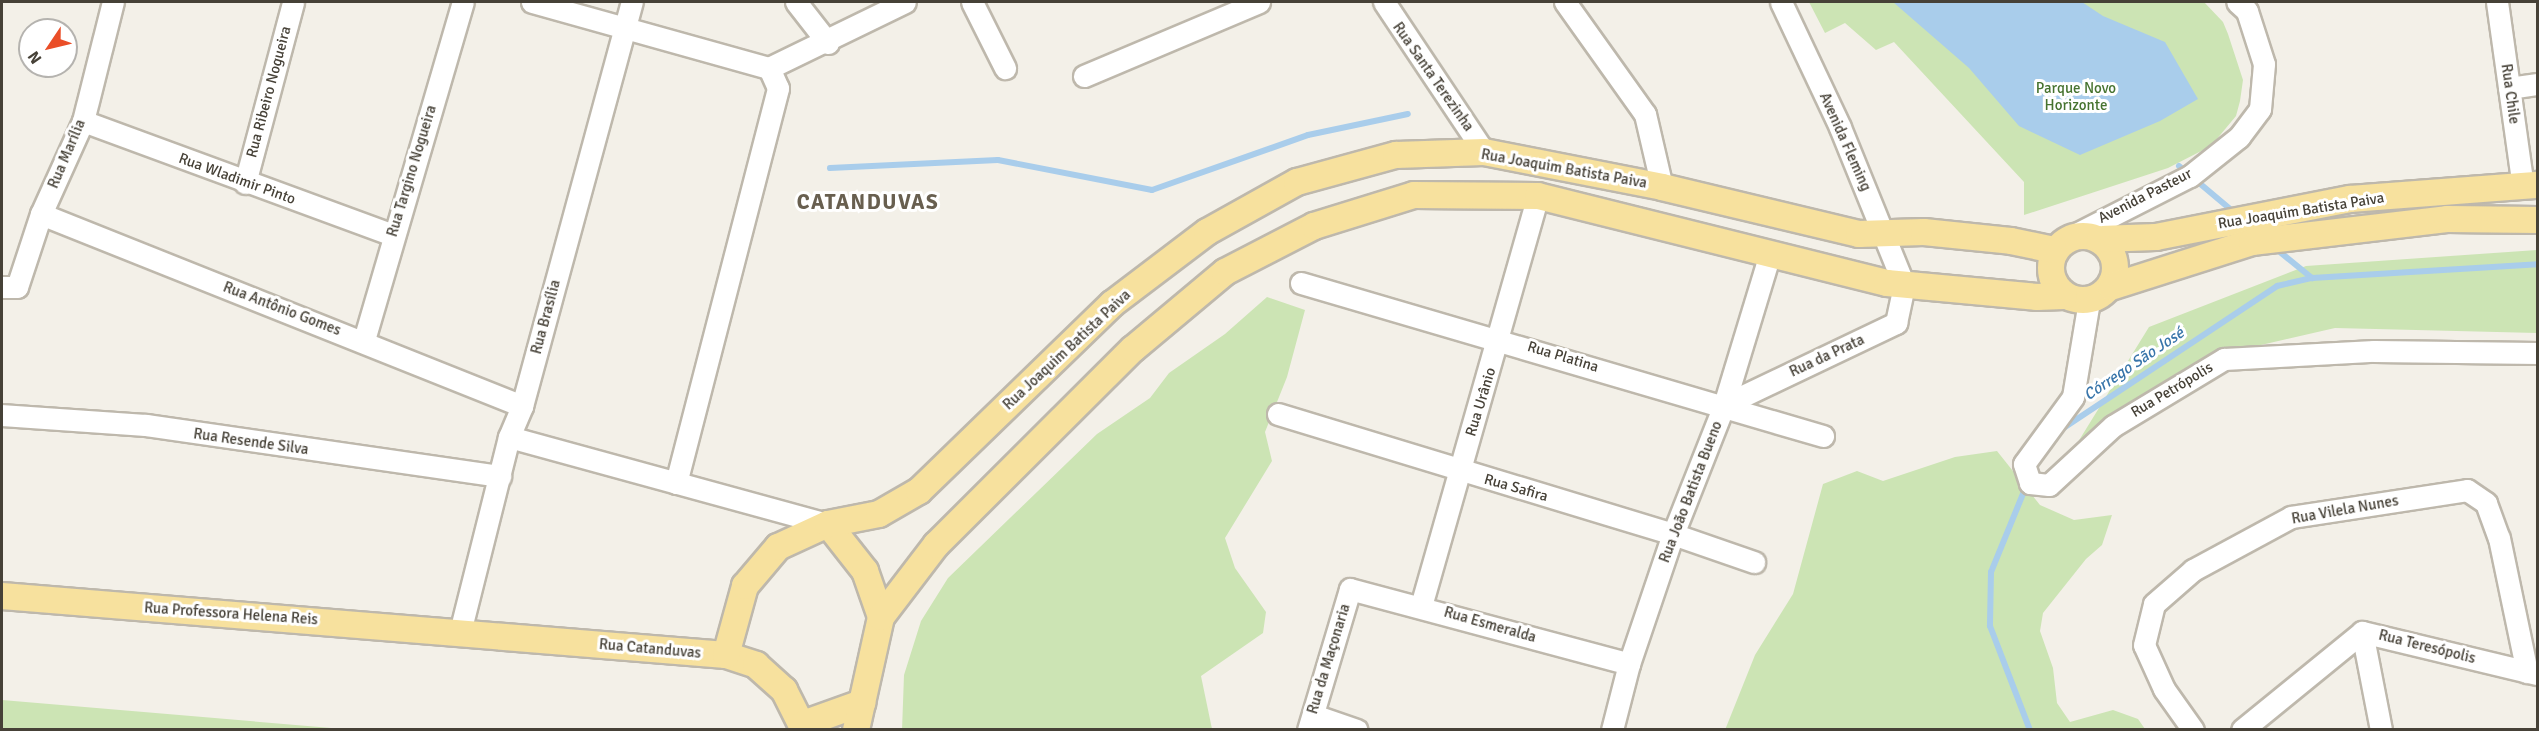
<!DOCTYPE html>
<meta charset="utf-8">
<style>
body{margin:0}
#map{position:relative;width:2539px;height:731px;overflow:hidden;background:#f3f0e8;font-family:Signika,sans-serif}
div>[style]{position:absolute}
.green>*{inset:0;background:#cce4b4}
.water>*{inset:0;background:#a9cdeb}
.stream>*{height:6px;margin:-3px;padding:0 3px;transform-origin:3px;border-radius:3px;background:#a9cdeb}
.roads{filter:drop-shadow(2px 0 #beb8ac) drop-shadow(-2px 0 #beb8ac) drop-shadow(0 2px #beb8ac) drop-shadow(0 -2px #beb8ac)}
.minor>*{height:21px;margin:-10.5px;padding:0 10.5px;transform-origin:10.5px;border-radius:10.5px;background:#fff}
.major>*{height:26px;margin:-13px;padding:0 13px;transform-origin:13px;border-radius:13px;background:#f7e19e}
.major>.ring{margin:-13px;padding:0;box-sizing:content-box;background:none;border:26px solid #f7e19e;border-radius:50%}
span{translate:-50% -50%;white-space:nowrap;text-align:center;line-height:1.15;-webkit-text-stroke:6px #fff;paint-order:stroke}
.street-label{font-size:15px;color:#464137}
.park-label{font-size:15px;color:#46732f}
.water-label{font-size:16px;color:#3875aa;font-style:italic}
.district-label{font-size:21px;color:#685f4f;font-weight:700;letter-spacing:1.5px}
.frame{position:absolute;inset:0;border:3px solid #464137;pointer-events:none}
.north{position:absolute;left:18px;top:18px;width:60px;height:60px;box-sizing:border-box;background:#fff;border:2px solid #b5b3af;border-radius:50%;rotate:235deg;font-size:16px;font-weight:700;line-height:24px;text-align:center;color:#464137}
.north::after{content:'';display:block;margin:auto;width:21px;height:27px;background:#ea4e28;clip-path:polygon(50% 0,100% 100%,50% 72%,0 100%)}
</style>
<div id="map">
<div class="green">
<div style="clip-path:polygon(1809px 2px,2204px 2px,2223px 22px,2228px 34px,2243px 80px,2240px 101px,2236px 116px,2211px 146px,2168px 168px,2024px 215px,2024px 182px,1894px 42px,1876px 50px,1845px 23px,1825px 33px)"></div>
<div style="clip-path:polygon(2537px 250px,2537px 333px,2335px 328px,2209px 357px,2078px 442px,2149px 327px,2306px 266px)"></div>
<div style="clip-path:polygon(1267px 297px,1305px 310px,1287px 377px,1265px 432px,1272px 461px,1225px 538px,1235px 568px,1266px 612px,1263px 633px,1201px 676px,1212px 729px,902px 730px,904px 675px,921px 621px,948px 578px,1097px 434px,1150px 398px,1169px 373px,1225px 334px)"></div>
<div style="clip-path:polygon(1997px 451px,2040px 505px,2074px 520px,2112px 515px,2102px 545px,2086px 559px,2043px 613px,2040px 631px,2053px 668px,2057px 703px,2070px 722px,2113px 710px,2138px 719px,2145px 729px,1725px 730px,1755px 655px,1793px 594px,1823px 484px,1857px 471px,1883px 481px,1955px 457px)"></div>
<div style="clip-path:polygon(2px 700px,343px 729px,2px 729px)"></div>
</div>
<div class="water">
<div style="clip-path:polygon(1893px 2px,2082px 2px,2103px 16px,2165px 42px,2198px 99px,2160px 121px,2080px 155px,2019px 126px,1969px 68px)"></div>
</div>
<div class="stream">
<div style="left:2179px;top:166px;width:75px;rotate:40.1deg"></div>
<div style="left:830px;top:168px;width:168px;rotate:-2.7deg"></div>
<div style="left:998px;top:160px;width:157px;rotate:11deg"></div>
<div style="left:1152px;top:190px;width:165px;rotate:-19.4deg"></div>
<div style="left:1308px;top:135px;width:102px;rotate:-11.9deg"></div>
<div style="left:2275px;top:248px;width:48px;rotate:39deg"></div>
<div style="left:2059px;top:431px;width:262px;rotate:-33.6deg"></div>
<div style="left:2277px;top:286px;width:36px;rotate:-13deg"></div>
<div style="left:2312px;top:278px;width:226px;rotate:-3.5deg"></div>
<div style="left:2027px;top:484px;width:95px;rotate:112.2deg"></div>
<div style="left:1991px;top:572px;width:54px;rotate:91.1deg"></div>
<div style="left:1990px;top:626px;width:111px;rotate:69deg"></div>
</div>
<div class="roads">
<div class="minor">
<div style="left:532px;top:2px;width:246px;rotate:15.6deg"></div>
<div style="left:769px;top:68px;width:151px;rotate:-25.9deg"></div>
<div style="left:796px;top:2px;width:52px;rotate:52deg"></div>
<div style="left:972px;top:2px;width:74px;rotate:63.4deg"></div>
<div style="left:1384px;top:2px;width:180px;rotate:56.3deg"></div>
<div style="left:1565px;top:2px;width:138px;rotate:54.5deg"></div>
<div style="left:1645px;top:114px;width:75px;rotate:76.9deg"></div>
<div style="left:2497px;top:2px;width:186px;rotate:82deg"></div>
<div style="left:1084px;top:76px;width:190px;rotate:-22.9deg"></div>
<div style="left:2509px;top:88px;width:29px;rotate:-8deg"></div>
<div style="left:83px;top:121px;width:330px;rotate:20.2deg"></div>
<div style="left:245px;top:183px;width:187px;rotate:-75.1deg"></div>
<div style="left:41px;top:214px;width:518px;rotate:21.76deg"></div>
<div style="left:2074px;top:235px;width:130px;rotate:-27deg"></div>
<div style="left:2190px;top:176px;width:63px;rotate:-38.5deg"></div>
<div style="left:2239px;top:137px;width:35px;rotate:-53deg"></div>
<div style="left:2260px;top:109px;width:45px;rotate:-84.9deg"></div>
<div style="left:2264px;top:64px;width:56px;rotate:-107.8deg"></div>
<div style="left:2247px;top:11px;width:13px;rotate:-138deg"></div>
<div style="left:1301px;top:283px;width:544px;rotate:16.34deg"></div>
<div style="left:2px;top:287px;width:15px"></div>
<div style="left:17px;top:287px;width:77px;rotate:-71.8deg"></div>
<div style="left:41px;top:214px;width:102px;rotate:-65.7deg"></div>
<div style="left:83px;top:121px;width:123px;rotate:-75.9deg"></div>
<div style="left:2089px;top:301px;width:97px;rotate:99.5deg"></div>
<div style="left:2073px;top:397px;width:83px;rotate:126.2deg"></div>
<div style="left:2024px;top:464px;width:20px;rotate:72deg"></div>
<div style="left:2030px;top:483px;width:19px;rotate:6deg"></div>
<div style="left:2049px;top:485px;width:87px;rotate:-42.7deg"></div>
<div style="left:2113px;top:426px;width:130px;rotate:-31.1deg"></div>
<div style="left:2224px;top:359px;width:150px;rotate:-3.1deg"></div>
<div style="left:2374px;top:351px;width:164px;rotate:0.7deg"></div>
<div style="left:364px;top:340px;width:352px;rotate:-73.7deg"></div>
<div style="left:1724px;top:405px;width:191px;rotate:-25.5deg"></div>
<div style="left:1896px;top:323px;width:39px;rotate:-78deg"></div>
<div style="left:1904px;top:285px;width:170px;rotate:-112.1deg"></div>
<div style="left:1840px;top:127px;width:138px;rotate:-115.3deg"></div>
<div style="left:1278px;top:414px;width:413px;rotate:16.9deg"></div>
<div style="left:1673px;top:534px;width:86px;rotate:19.1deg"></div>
<div style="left:2px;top:415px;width:144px;rotate:4deg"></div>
<div style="left:146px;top:425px;width:358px;rotate:8.2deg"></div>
<div style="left:509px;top:437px;width:331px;rotate:15.3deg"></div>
<div style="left:676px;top:483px;width:408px;rotate:-75.5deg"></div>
<div style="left:778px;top:88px;width:22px;rotate:-114deg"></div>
<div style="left:1421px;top:606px;width:426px;rotate:-74.1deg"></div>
<div style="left:460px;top:632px;width:201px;rotate:-75.9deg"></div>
<div style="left:509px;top:437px;width:34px;rotate:-67deg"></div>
<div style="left:522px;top:406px;width:419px;rotate:-74.8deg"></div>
<div style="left:2362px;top:632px;width:100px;rotate:79deg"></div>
<div style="left:1313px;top:715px;width:46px;rotate:18.8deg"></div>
<div style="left:1308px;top:730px;width:147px;rotate:-73.4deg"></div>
<div style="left:1350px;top:589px;width:289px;rotate:15deg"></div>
<div style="left:1612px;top:730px;width:68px;rotate:-75.6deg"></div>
<div style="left:1629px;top:664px;width:137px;rotate:-71.3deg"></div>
<div style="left:1673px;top:534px;width:139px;rotate:-68.4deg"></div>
<div style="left:1724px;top:405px;width:158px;rotate:-73.1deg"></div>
<div style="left:2193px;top:730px;width:50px;rotate:-125.3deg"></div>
<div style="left:2164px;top:689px;width:48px;rotate:-114.4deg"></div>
<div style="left:2144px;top:645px;width:42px;rotate:-76.3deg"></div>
<div style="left:2154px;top:604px;width:52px;rotate:-41.1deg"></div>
<div style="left:2193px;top:570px;width:111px;rotate:-28.4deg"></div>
<div style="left:2291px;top:517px;width:178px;rotate:-8.7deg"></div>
<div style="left:2467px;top:490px;width:23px;rotate:34deg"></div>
<div style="left:2486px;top:503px;width:37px;rotate:70deg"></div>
<div style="left:2499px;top:538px;width:137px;rotate:78.2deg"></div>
<div style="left:2242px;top:730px;width:155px;rotate:-39.2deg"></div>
<div style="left:2362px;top:632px;width:180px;rotate:13.5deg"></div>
</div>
<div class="major">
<div class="ring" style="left:2051px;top:236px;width:38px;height:38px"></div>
<div style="left:2100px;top:239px;width:56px;rotate:-2deg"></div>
<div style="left:2156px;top:237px;width:198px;rotate:-11.1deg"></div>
<div style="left:2350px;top:199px;width:189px;rotate:-4.3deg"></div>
<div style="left:2111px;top:287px;width:148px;rotate:-17.7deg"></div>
<div style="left:2252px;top:242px;width:196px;rotate:-6.7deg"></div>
<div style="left:2447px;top:219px;width:91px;rotate:0.6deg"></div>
<div style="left:828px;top:524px;width:60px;rotate:51.8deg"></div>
<div style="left:865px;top:571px;width:49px;rotate:70.8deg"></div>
<div style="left:2px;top:596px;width:726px;rotate:4.66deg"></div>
<div style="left:726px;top:655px;width:32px;rotate:18deg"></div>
<div style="left:756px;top:665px;width:38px;rotate:42deg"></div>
<div style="left:784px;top:690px;width:45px;rotate:63.4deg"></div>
<div style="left:726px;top:655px;width:72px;rotate:-74.6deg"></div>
<div style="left:745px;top:586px;width:51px;rotate:-49.8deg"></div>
<div style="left:778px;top:547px;width:55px;rotate:-24.7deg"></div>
<div style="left:828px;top:524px;width:52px;rotate:-11.1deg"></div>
<div style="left:879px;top:514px;width:46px;rotate:-29.9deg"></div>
<div style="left:919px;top:491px;width:269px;rotate:-44.1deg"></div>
<div style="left:1112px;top:304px;width:119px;rotate:-37.2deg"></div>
<div style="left:1207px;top:232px;width:103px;rotate:-29.1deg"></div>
<div style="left:1297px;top:182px;width:103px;rotate:-15.3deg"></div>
<div style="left:1396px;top:155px;width:88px;rotate:-2deg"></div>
<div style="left:1484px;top:152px;width:181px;rotate:11.1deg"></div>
<div style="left:1662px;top:187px;width:203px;rotate:13.4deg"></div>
<div style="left:1859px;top:234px;width:65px;rotate:-1.8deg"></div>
<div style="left:1924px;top:232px;width:87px;rotate:5.9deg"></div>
<div style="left:2011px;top:241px;width:44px;rotate:11.8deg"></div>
<div style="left:803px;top:724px;width:63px;rotate:-19.6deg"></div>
<div style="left:856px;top:730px;width:116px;rotate:-77.5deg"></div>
<div style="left:881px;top:617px;width:91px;rotate:-52.6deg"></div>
<div style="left:936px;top:545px;width:278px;rotate:-44.9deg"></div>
<div style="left:1133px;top:349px;width:120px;rotate:-39.9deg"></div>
<div style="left:1225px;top:272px;width:100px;rotate:-27.3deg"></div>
<div style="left:1314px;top:226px;width:105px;rotate:-17.2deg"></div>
<div style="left:1414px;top:195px;width:124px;rotate:0.5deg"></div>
<div style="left:1538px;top:196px;width:360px;rotate:14deg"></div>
<div style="left:1887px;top:283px;width:151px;rotate:5.3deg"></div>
<div style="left:2037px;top:297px;width:27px;rotate:-2deg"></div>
</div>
</div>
<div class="street-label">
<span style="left:1433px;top:77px;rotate:55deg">Rua Santa Terezinha</span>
<span style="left:269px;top:92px;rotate:-75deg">Rua Ribeiro Nogueira</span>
<span style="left:2510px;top:94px;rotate:82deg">Rua Chile</span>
<span style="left:1845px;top:142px;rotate:66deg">Avenida Fleming</span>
<span style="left:67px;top:154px;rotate:-67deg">Rua Marília</span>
<span style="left:1564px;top:169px;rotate:10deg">Rua Joaquim Batista Paiva</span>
<span style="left:412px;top:171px;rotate:-73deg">Rua Targino Nogueira</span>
<span style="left:237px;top:179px;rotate:20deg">Rua Wladimir Pinto</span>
<span style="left:2145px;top:196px;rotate:-27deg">Avenida Pasteur</span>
<span style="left:2301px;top:211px;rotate:-9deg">Rua Joaquim Batista Paiva</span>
<span style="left:282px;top:309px;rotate:21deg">Rua Antônio Gomes</span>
<span style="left:546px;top:317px;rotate:-75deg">Rua Brasília</span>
<span style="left:1067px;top:350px;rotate:-43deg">Rua Joaquim Batista Paiva</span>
<span style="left:1827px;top:356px;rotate:-25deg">Rua da Prata</span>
<span style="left:1563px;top:357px;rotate:17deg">Rua Platina</span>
<span style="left:2172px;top:390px;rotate:-31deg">Rua Petrópolis</span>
<span style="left:1481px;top:402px;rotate:-73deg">Rua Urânio</span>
<span style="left:251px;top:442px;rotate:8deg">Rua Resende Silva</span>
<span style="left:1516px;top:488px;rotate:16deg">Rua Safira</span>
<span style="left:1691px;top:492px;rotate:-69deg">Rua João Batista Bueno</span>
<span style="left:2345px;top:510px;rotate:-10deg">Rua Vilela Nunes</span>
<span style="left:231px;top:614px;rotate:4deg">Rua Professora Helena Reis</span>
<span style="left:1490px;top:625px;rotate:16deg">Rua Esmeralda</span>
<span style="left:2427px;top:647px;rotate:14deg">Rua Teresópolis</span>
<span style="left:650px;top:649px;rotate:5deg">Rua Catanduvas</span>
<span style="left:1329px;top:659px;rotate:-73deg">Rua da Maçonaria</span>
</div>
<div class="park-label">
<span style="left:2076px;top:97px">Parque Novo<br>Horizonte</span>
</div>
<div class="water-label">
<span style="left:2134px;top:364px;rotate:-34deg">Córrego São José</span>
</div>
<div class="district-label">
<span style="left:868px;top:202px">CATANDUVAS</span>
</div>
<div class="frame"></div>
<div class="north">N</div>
</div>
